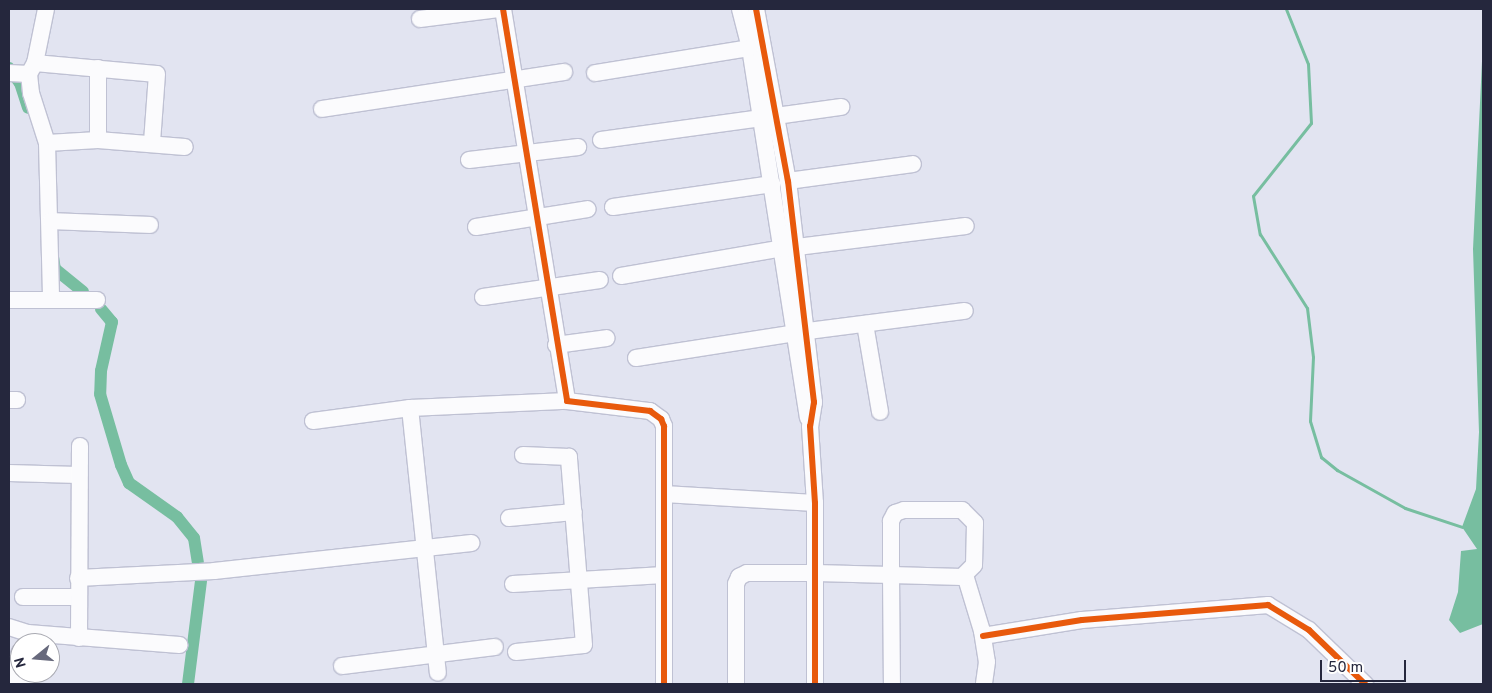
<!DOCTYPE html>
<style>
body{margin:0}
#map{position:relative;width:1492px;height:693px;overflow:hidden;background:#e2e4f1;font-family:Overpass,sans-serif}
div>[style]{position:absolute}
.water>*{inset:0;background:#77bea0}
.stream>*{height:3px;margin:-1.5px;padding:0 1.5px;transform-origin:1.5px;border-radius:1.5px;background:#77bea0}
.canal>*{height:12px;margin:-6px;padding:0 6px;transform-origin:6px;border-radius:6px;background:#77bea0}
.roads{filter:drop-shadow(1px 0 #bfc1d3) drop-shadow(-1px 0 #bfc1d3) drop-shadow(0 1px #bfc1d3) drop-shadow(0 -1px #bfc1d3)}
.minor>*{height:16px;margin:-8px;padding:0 8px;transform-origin:8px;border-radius:8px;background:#fbfbfd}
.cycleway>*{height:6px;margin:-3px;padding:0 3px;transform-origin:3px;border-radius:3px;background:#e8590c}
span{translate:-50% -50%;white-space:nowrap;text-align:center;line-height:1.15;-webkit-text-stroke:5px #fff;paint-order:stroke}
.frame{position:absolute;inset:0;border:10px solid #25273d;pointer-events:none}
.north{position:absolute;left:10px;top:633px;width:50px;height:50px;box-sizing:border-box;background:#fff;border:1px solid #a8a9b1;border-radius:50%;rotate:253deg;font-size:14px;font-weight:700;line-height:20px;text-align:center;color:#25273d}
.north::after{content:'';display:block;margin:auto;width:18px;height:22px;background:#67697c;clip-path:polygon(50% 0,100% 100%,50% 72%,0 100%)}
.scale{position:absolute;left:1320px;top:660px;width:86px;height:22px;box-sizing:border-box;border:2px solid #25273d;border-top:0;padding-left:6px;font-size:15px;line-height:18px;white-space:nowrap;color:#25273d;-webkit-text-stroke:4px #fff;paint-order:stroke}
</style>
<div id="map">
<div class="water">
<div style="clip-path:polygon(1483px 40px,1483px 624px,1460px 633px,1449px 620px,1458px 592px,1461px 551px,1477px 549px,1462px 527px,1476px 489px,1479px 432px,1473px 249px)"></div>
</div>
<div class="stream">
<div style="left:1286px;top:9px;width:59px;rotate:68.2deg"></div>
<div style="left:1308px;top:64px;width:59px;rotate:87.1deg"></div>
<div style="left:1311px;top:123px;width:93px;rotate:128.5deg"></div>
<div style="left:1253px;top:196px;width:39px;rotate:80deg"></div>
<div style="left:1260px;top:234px;width:88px;rotate:57.6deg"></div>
<div style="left:1307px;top:308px;width:49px;rotate:83deg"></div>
<div style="left:1313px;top:357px;width:64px;rotate:92.7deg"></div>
<div style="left:1310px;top:421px;width:38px;rotate:73deg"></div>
<div style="left:1321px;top:457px;width:21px;rotate:39deg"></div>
<div style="left:1337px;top:470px;width:78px;rotate:29.2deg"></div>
<div style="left:1405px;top:508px;width:60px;rotate:18.4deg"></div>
</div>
<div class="canal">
<div style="left:9px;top:68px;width:19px;rotate:54deg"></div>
<div style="left:20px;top:83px;width:26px;rotate:72deg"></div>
<div style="left:53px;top:257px;width:12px;rotate:81deg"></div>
<div style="left:55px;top:269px;width:36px;rotate:39deg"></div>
<div style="left:101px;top:309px;width:17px;rotate:50deg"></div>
<div style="left:112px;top:322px;width:50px;rotate:102.7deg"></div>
<div style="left:101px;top:371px;width:23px;rotate:92deg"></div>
<div style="left:100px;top:394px;width:74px;rotate:73.5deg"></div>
<div style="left:121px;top:465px;width:20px;rotate:66deg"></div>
<div style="left:129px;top:483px;width:59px;rotate:35.3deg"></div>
<div style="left:177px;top:517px;width:27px;rotate:51deg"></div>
<div style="left:194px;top:538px;width:25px;rotate:81deg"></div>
<div style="left:188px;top:684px;width:104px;rotate:-82.8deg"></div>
</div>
<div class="roads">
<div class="minor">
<div style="left:46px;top:9px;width:55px;rotate:101.5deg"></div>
<div style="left:35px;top:63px;width:13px;rotate:119deg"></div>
<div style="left:29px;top:74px;width:19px;rotate:84deg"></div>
<div style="left:31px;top:93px;width:52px;rotate:72.3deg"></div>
<div style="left:47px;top:143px;width:157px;rotate:88.5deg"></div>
<div style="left:503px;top:9px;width:397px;rotate:80.7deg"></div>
<div style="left:567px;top:401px;width:84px;rotate:6.9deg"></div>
<div style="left:650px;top:411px;width:14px;rotate:36deg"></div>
<div style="left:661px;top:419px;width:8px;rotate:67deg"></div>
<div style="left:664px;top:426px;width:258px;rotate:90deg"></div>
<div style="left:740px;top:9px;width:40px;rotate:75.6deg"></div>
<div style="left:750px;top:48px;width:374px;rotate:81.1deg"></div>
<div style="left:756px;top:9px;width:175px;rotate:79.5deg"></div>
<div style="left:788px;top:181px;width:223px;rotate:83.3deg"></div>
<div style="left:814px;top:402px;width:24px;rotate:99deg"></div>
<div style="left:810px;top:426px;width:77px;rotate:86.3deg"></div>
<div style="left:815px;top:503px;width:181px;rotate:90deg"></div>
<div style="left:420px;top:19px;width:79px;rotate:-7.3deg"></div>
<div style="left:35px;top:63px;width:122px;rotate:5.2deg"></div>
<div style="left:157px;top:74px;width:68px;rotate:94.2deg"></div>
<div style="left:98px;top:68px;width:72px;rotate:90deg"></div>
<div style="left:9px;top:73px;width:20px;rotate:3deg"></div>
<div style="left:595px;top:73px;width:157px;rotate:-9.2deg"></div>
<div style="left:322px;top:109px;width:245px;rotate:-8.7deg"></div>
<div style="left:776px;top:116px;width:66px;rotate:-7.9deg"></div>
<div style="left:601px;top:140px;width:162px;rotate:-7.8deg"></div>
<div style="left:47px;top:143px;width:51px;rotate:-3.4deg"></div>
<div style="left:98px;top:140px;width:87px;rotate:4.6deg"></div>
<div style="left:469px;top:160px;width:110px;rotate:-6.8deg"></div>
<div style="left:788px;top:181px;width:126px;rotate:-7.7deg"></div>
<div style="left:613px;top:207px;width:161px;rotate:-8.2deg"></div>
<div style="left:51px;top:221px;width:99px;rotate:2.3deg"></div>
<div style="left:476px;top:227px;width:113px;rotate:-9.1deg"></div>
<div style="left:797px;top:247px;width:170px;rotate:-7.1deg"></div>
<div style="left:621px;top:276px;width:164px;rotate:-9.8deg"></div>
<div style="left:483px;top:297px;width:118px;rotate:-8.3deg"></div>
<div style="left:9px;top:300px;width:88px"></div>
<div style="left:865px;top:324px;width:89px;rotate:80.3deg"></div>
<div style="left:808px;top:331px;width:158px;rotate:-7.3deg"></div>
<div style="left:556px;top:345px;width:51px;rotate:-7.8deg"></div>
<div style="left:636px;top:358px;width:161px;rotate:-8.9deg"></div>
<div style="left:9px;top:400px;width:8px"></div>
<div style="left:410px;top:408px;width:266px;rotate:84deg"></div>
<div style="left:313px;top:421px;width:98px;rotate:-7.6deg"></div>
<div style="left:410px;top:408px;width:157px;rotate:-2.6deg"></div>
<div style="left:9px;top:473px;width:69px;rotate:1.7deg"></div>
<div style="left:664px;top:494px;width:151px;rotate:3.4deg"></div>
<div style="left:509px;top:518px;width:65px;rotate:-5.3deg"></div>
<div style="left:965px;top:575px;width:59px;rotate:73.1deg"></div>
<div style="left:982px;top:631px;width:31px;rotate:81deg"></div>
<div style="left:987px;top:662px;width:22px;rotate:98deg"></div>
<div style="left:78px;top:578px;width:136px;rotate:-2.9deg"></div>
<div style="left:214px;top:571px;width:259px;rotate:-6.2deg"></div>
<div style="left:513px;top:584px;width:151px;rotate:-3.4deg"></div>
<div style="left:23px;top:597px;width:54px"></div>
<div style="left:9px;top:627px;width:20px;rotate:18deg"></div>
<div style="left:28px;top:633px;width:152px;rotate:4.5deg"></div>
<div style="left:983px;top:636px;width:100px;rotate:-9.2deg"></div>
<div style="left:1082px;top:620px;width:187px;rotate:-4.6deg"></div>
<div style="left:1268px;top:605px;width:48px;rotate:31.4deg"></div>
<div style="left:1309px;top:630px;width:78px;rotate:44deg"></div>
<div style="left:79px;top:638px;width:192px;rotate:-89.7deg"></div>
<div style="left:516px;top:652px;width:68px;rotate:-5.9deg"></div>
<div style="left:584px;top:645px;width:189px;rotate:-94.6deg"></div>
<div style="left:569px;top:457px;width:46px;rotate:-177.5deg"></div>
<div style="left:342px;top:666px;width:154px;rotate:-7.1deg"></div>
<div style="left:9px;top:680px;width:30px;rotate:-69deg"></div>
<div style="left:9px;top:681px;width:17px;rotate:10deg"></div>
<div style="left:736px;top:684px;width:100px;rotate:-90deg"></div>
<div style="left:736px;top:584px;width:8px;rotate:-67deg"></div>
<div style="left:739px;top:577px;width:9px;rotate:-27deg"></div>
<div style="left:747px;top:573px;width:69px"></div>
<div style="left:816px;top:573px;width:75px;rotate:1.5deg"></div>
<div style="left:891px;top:575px;width:71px;rotate:1.6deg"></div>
<div style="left:962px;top:577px;width:17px;rotate:-45deg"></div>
<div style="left:974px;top:565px;width:42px;rotate:-88.6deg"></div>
<div style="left:975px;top:523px;width:18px;rotate:-135deg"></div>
<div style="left:962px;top:510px;width:58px;rotate:180deg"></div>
<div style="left:904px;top:510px;width:9px;rotate:162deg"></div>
<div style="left:895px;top:513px;width:9px;rotate:117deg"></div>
<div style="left:891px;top:521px;width:54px;rotate:90deg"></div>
<div style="left:891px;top:575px;width:109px;rotate:89.5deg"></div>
</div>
</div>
<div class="cycleway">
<div style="left:503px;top:9px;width:397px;rotate:80.7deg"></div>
<div style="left:567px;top:401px;width:84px;rotate:6.9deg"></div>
<div style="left:650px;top:411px;width:14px;rotate:36deg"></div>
<div style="left:661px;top:419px;width:8px;rotate:67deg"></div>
<div style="left:664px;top:426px;width:258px;rotate:90deg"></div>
<div style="left:756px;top:9px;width:175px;rotate:79.5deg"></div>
<div style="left:788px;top:181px;width:223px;rotate:83.3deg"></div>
<div style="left:814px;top:402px;width:24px;rotate:99deg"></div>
<div style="left:810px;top:426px;width:77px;rotate:86.3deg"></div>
<div style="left:815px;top:503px;width:181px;rotate:90deg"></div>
<div style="left:983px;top:636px;width:100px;rotate:-9.2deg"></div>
<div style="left:1082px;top:620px;width:187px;rotate:-4.6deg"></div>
<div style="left:1268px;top:605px;width:48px;rotate:31.4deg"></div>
<div style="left:1309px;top:630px;width:78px;rotate:44deg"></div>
</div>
<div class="frame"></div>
<div class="north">N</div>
<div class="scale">50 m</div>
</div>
